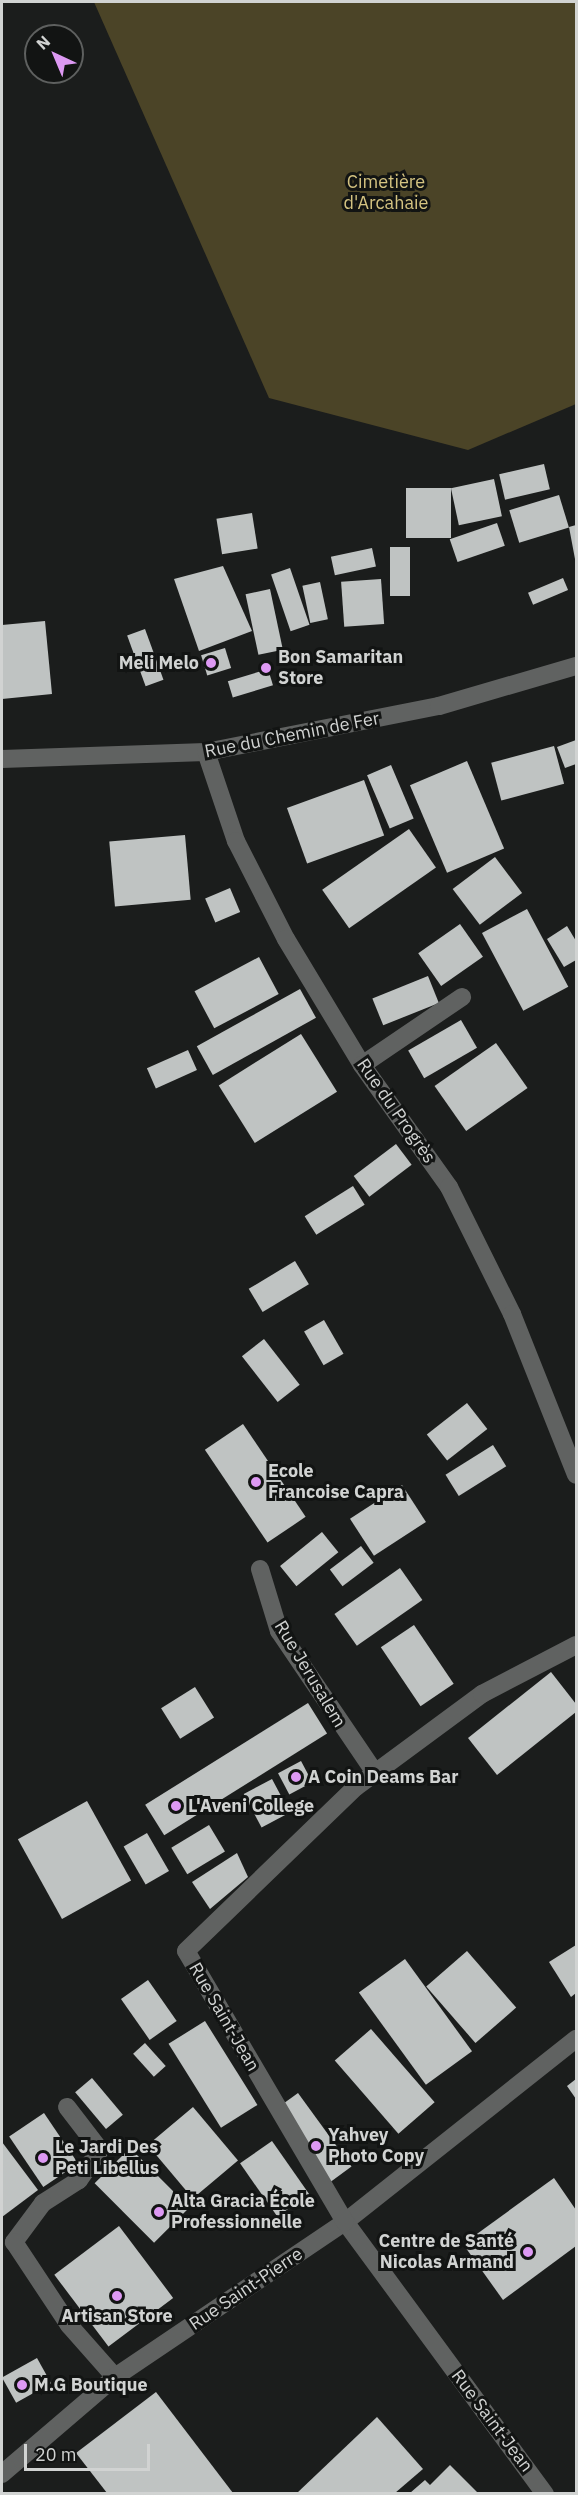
<!DOCTYPE html>
<meta charset="utf-8">
<style>
body{margin:0}
#map{position:relative;width:578px;height:2495px;overflow:hidden;background:#1b1d1c;font-family:"IBM Plex Sans",sans-serif}
div>[style]{position:absolute}
.green>*{inset:0;background:#4b4427}
.building>*{inset:0;background:#bfc3c2;transform-origin:0 0}
.street>*{height:18px;margin:-9px;padding:0 9px;transform-origin:9px;border-radius:9px;background:#606261}
.dots>*{width:16px;height:16px;translate:-50% -50%;box-sizing:border-box;border:3px solid #121413;border-radius:50%}
span{translate:-50% -50%;white-space:nowrap;text-align:center;line-height:1.15;-webkit-text-stroke:6px #121413;paint-order:stroke}
.park-label{font-size:18px;color:#d4c381}
.poi-label{font-size:18px;color:#d1d3d2;font-weight:700}
.left{translate:0 -50%;text-align:left}
.right{translate:-100% -50%;text-align:right}
.street-label{font-size:18px;color:#d1d3d2}
.frame{position:absolute;inset:0;border:3px solid #d1d3d2;pointer-events:none}
.north{position:absolute;left:24px;top:24px;width:60px;height:60px;box-sizing:border-box;background:#121413;border:2px solid #5e605f;border-radius:50%;rotate:316deg;font-size:16px;font-weight:700;line-height:24px;text-align:center;color:#d1d3d2}
.north::after{content:'';display:block;margin:auto;width:21px;height:27px;background:#dd99f3;clip-path:polygon(50% 0,100% 100%,50% 72%,0 100%)}
.scale{position:absolute;left:24px;top:2444px;width:126px;height:27px;box-sizing:border-box;border:3px solid #d1d3d2;border-top:0;padding-left:8px;font-size:18px;line-height:21px;white-space:nowrap;color:#d1d3d2;-webkit-text-stroke:4px #121413;paint-order:stroke}
</style>
<div id="map">
<div class="green">
<div style="clip-path:polygon(94px 2px,576px 2px,576px 404px,468px 450px,269px 398px)"></div>
</div>
<div class="building">
<div style="left:544px;top:464px;width:26px;height:46px;rotate:77deg"></div>
<div style="left:494px;top:479px;width:38px;height:44px;rotate:78deg"></div>
<div style="left:406px;top:488px;width:45px;height:50px"></div>
<div style="left:559px;top:495px;width:34px;height:52px;rotate:73deg"></div>
<div style="left:252px;top:513px;width:36px;height:36px;rotate:81deg"></div>
<div style="left:497px;top:523px;width:24px;height:50px;rotate:71deg"></div>
<div style="clip-path:polygon(576px 525px,576px 558px,575px 559px,569px 527px)"></div>
<div style="left:390px;top:547px;width:20px;height:49px"></div>
<div style="left:372px;top:548px;width:19px;height:42px;rotate:78deg"></div>
<div style="clip-path:polygon(223px 566px,252px 631px,199px 651px,174px 579px)"></div>
<div style="left:290px;top:568px;width:60px;height:20px;rotate:71deg"></div>
<div style="left:563px;top:578px;width:13px;height:38px;rotate:67deg"></div>
<div style="left:381px;top:579px;width:45px;height:40px;rotate:86deg"></div>
<div style="left:320px;top:582px;width:38px;height:18px;rotate:78deg"></div>
<div style="left:270px;top:589px;width:62px;height:25px;rotate:78deg"></div>
<div style="clip-path:polygon(45px 621px,52px 694px,2px 699px,2px 625px)"></div>
<div style="left:145px;top:629px;width:54px;height:19px;rotate:70deg"></div>
<div style="left:225px;top:648px;width:21px;height:25px;rotate:73deg"></div>
<div style="left:268px;top:669px;width:17px;height:42px;rotate:73deg"></div>
<div style="clip-path:polygon(576px 740px,576px 764px,565px 768px,557px 747px)"></div>
<div style="left:554px;top:746px;width:39px;height:65px;rotate:75deg"></div>
<div style="left:467px;top:761px;width:95px;height:62px;rotate:67deg"></div>
<div style="left:391px;top:765px;width:58px;height:26px;rotate:67deg"></div>
<div style="left:364px;top:780px;width:59px;height:82px;rotate:70deg"></div>
<div style="left:409px;top:829px;width:47px;height:106px;rotate:55deg"></div>
<div style="left:185px;top:835px;width:65px;height:76px;rotate:85deg"></div>
<div style="left:495px;top:857px;width:45px;height:53px;rotate:53deg"></div>
<div style="left:230px;top:888px;width:26px;height:27px;rotate:67deg"></div>
<div style="left:527px;top:909px;width:88px;height:51px;rotate:62deg"></div>
<div style="left:460px;top:924px;width:40px;height:51px;rotate:55deg"></div>
<div style="clip-path:polygon(567px 926px,576px 941px,576px 960px,564px 967px,547px 939px)"></div>
<div style="left:259px;top:957px;width:42px;height:73px;rotate:62deg"></div>
<div style="left:428px;top:976px;width:29px;height:60px;rotate:68deg"></div>
<div style="left:300px;top:989px;width:33px;height:118px;rotate:61deg"></div>
<div style="left:461px;top:1020px;width:32px;height:61px;rotate:60deg"></div>
<div style="left:301px;top:1034px;width:68px;height:97px;rotate:58deg"></div>
<div style="left:496px;top:1043px;width:55px;height:75px;rotate:55deg"></div>
<div style="left:188px;top:1050px;width:22px;height:45px;rotate:66deg"></div>
<div style="left:396px;top:1144px;width:26px;height:53px;rotate:53deg"></div>
<div style="left:353px;top:1186px;width:22px;height:57px;rotate:58deg"></div>
<div style="left:295px;top:1261px;width:27px;height:54px;rotate:59deg"></div>
<div style="left:324px;top:1320px;width:39px;height:23px;rotate:60deg"></div>
<div style="left:264px;top:1339px;width:58px;height:28px;rotate:52deg"></div>
<div style="left:467px;top:1403px;width:33px;height:51px;rotate:52deg"></div>
<div style="left:243px;top:1424px;width:112px;height:46px;rotate:56deg"></div>
<div style="left:493px;top:1445px;width:25px;height:56px;rotate:58deg"></div>
<div style="left:402px;top:1485px;width:44px;height:62px;rotate:57deg"></div>
<div style="left:322px;top:1532px;width:26px;height:54px;rotate:51deg"></div>
<div style="left:361px;top:1546px;width:21px;height:39px;rotate:53deg"></div>
<div style="left:400px;top:1568px;width:39px;height:80px;rotate:55deg"></div>
<div style="left:414px;top:1625px;width:71px;height:40px;rotate:56deg"></div>
<div style="clip-path:polygon(551px 1672px,576px 1704px,576px 1712px,497px 1775px,468px 1738px)"></div>
<div style="left:195px;top:1687px;width:36px;height:40px;rotate:58deg"></div>
<div style="left:308px;top:1703px;width:36px;height:192px;rotate:58deg"></div>
<div style="left:301px;top:1761px;width:24px;height:26px;rotate:62deg"></div>
<div style="left:272px;top:1779px;width:38px;height:32px;rotate:62deg"></div>
<div style="left:87px;top:1801px;width:91px;height:79px;rotate:61deg"></div>
<div style="left:209px;top:1825px;width:31px;height:44px;rotate:59deg"></div>
<div style="left:147px;top:1833px;width:44px;height:27px;rotate:60deg"></div>
<div style="clip-path:polygon(237px 1853px,248px 1877px,210px 1909px,192px 1882px)"></div>
<div style="clip-path:polygon(576px 1945px,576px 1993px,571px 1997px,549px 1962px)"></div>
<div style="left:467px;top:1951px;width:75px;height:54px;rotate:49deg"></div>
<div style="left:405px;top:1959px;width:114px;height:57px;rotate:54deg"></div>
<div style="left:148px;top:1980px;width:50px;height:33px;rotate:55deg"></div>
<div style="left:205px;top:2021px;width:99px;height:43px;rotate:58deg"></div>
<div style="left:371px;top:2029px;width:97px;height:48px;rotate:49deg"></div>
<div style="left:145px;top:2043px;width:31px;height:16px;rotate:48deg"></div>
<div style="left:92px;top:2078px;width:48px;height:22px;rotate:50deg"></div>
<div style="clip-path:polygon(576px 2079px,576px 2099px,567px 2086px)"></div>
<div style="left:298px;top:2093px;width:91px;height:29px;rotate:54deg"></div>
<div style="left:193px;top:2107px;width:70px;height:59px;rotate:50deg"></div>
<div style="left:44px;top:2113px;width:61px;height:42px;rotate:56deg"></div>
<div style="left:272px;top:2141px;width:65px;height:39px;rotate:55deg"></div>
<div style="clip-path:polygon(2px 2142px,38px 2190px,2px 2217px)"></div>
<div style="left:130px;top:2148px;width:84px;height:50px;rotate:45deg"></div>
<div style="clip-path:polygon(554px 2178px,576px 2210px,576px 2246px,503px 2300px,463px 2244px)"></div>
<div style="left:119px;top:2226px;width:90px;height:81px;rotate:53deg"></div>
<div style="left:37px;top:2358px;width:29px;height:40px;rotate:61deg"></div>
<div style="clip-path:polygon(156px 2392px,233px 2493px,107px 2493px,76px 2453px)"></div>
<div style="clip-path:polygon(377px 2417px,423px 2469px,395px 2493px,297px 2493px)"></div>
<div style="clip-path:polygon(450px 2465px,478px 2493px,410px 2493px,425px 2480px,430px 2485px)"></div>
</div>
<div class="street">
<div style="left:206px;top:752px;width:94px;rotate:71.4deg"></div>
<div style="left:236px;top:841px;width:110px;rotate:63deg"></div>
<div style="left:286px;top:939px;width:147px;rotate:58.9deg"></div>
<div style="left:362px;top:1065px;width:150px;rotate:54.5deg"></div>
<div style="left:449px;top:1187px;width:142px;rotate:63.6deg"></div>
<div style="left:512px;top:1314px;width:173px;rotate:68.3deg"></div>
<div style="left:2px;top:759px;width:204px;rotate:-2deg"></div>
<div style="left:206px;top:752px;width:237px;rotate:-11.2deg"></div>
<div style="left:439px;top:706px;width:143px;rotate:-16.3deg"></div>
<div style="left:362px;top:1065px;width:121px;rotate:-34.2deg"></div>
<div style="left:260px;top:1569px;width:65px;rotate:73deg"></div>
<div style="left:279px;top:1631px;width:171px;rotate:55.9deg"></div>
<div style="left:67px;top:2107px;width:54px;rotate:52.5deg"></div>
<div style="left:100px;top:2150px;width:37px;rotate:125deg"></div>
<div style="left:79px;top:2180px;width:43px;rotate:147.4deg"></div>
<div style="left:43px;top:2203px;width:49px;rotate:126.6deg"></div>
<div style="left:14px;top:2242px;width:100px;rotate:56.5deg"></div>
<div style="left:69px;top:2325px;width:69px;rotate:48.5deg"></div>
<div style="left:2px;top:2474px;width:149px;rotate:-40.6deg"></div>
<div style="left:115px;top:2377px;width:277px;rotate:-34deg"></div>
<div style="left:345px;top:2222px;width:295px;rotate:-38.4deg"></div>
<div style="left:545px;top:2494px;width:338px;rotate:-126.3deg"></div>
<div style="left:345px;top:2222px;width:314px;rotate:-120.4deg"></div>
<div style="left:186px;top:1951px;width:236px;rotate:-44deg"></div>
<div style="left:356px;top:1787px;width:157px;rotate:-36.4deg"></div>
<div style="left:482px;top:1694px;width:106px;rotate:-27.5deg"></div>
</div>
<div class="dots">
<div style="left:211px;top:663px;background:#dd99f3"></div>
<div style="left:266px;top:668px;background:#dd99f3"></div>
<div style="left:256px;top:1482px;background:#dd99f3"></div>
<div style="left:296px;top:1777px;background:#dd99f3"></div>
<div style="left:176px;top:1806px;background:#dd99f3"></div>
<div style="left:316px;top:2146px;background:#dd99f3"></div>
<div style="left:43px;top:2158px;background:#dd99f3"></div>
<div style="left:159px;top:2212px;background:#dd99f3"></div>
<div style="left:528px;top:2252px;background:#dd99f3"></div>
<div style="left:117px;top:2296px;background:#dd99f3"></div>
<div style="left:22px;top:2385px;background:#dd99f3"></div>
</div>
<div class="park-label">
<span style="left:386px;top:193px">Cimetière<br>d'Arcahaie</span>
</div>
<div class="poi-label">
<span class="left" style="left:278px;top:668px">Bon Samaritan<br>Store</span>
<span class="right" style="left:199px;top:663px">Meli Melo</span>
<span class="left" style="left:268px;top:1482px">Ecole<br>Francoise Capra</span>
<span class="left" style="left:308px;top:1777px">A Coin Deams Bar</span>
<span class="left" style="left:188px;top:1806px">L'Aveni College</span>
<span class="left" style="left:328px;top:2146px">Yahvey<br>Photo Copy</span>
<span class="left" style="left:55px;top:2158px">Le Jardi Des<br>Peti Libellus</span>
<span class="left" style="left:171px;top:2212px">Alta Gracia École<br>Professionnelle</span>
<span class="right" style="left:514px;top:2252px">Centre de Santé<br>Nicolas Armand</span>
<span style="left:117px;top:2316px">Artisan Store</span>
<span class="left" style="left:34px;top:2385px">M.G Boutique</span>
</div>
<div class="street-label">
<span style="left:292px;top:735px;rotate:-11deg">Rue du Chemin de Fer</span>
<span style="left:396px;top:1111px;rotate:55deg">Rue du Progrès</span>
<span style="left:310px;top:1674px;rotate:59deg">Rue Jerusalem</span>
<span style="left:224px;top:2017px;rotate:60deg">Rue Saint-Jean</span>
<span style="left:246px;top:2289px;rotate:-34deg">Rue Saint-Pierre</span>
<span style="left:492px;top:2421px;rotate:53deg">Rue Saint-Jean</span>
</div>
<div class="frame"></div>
<div class="north">N</div>
<div class="scale">20 m</div>
</div>
